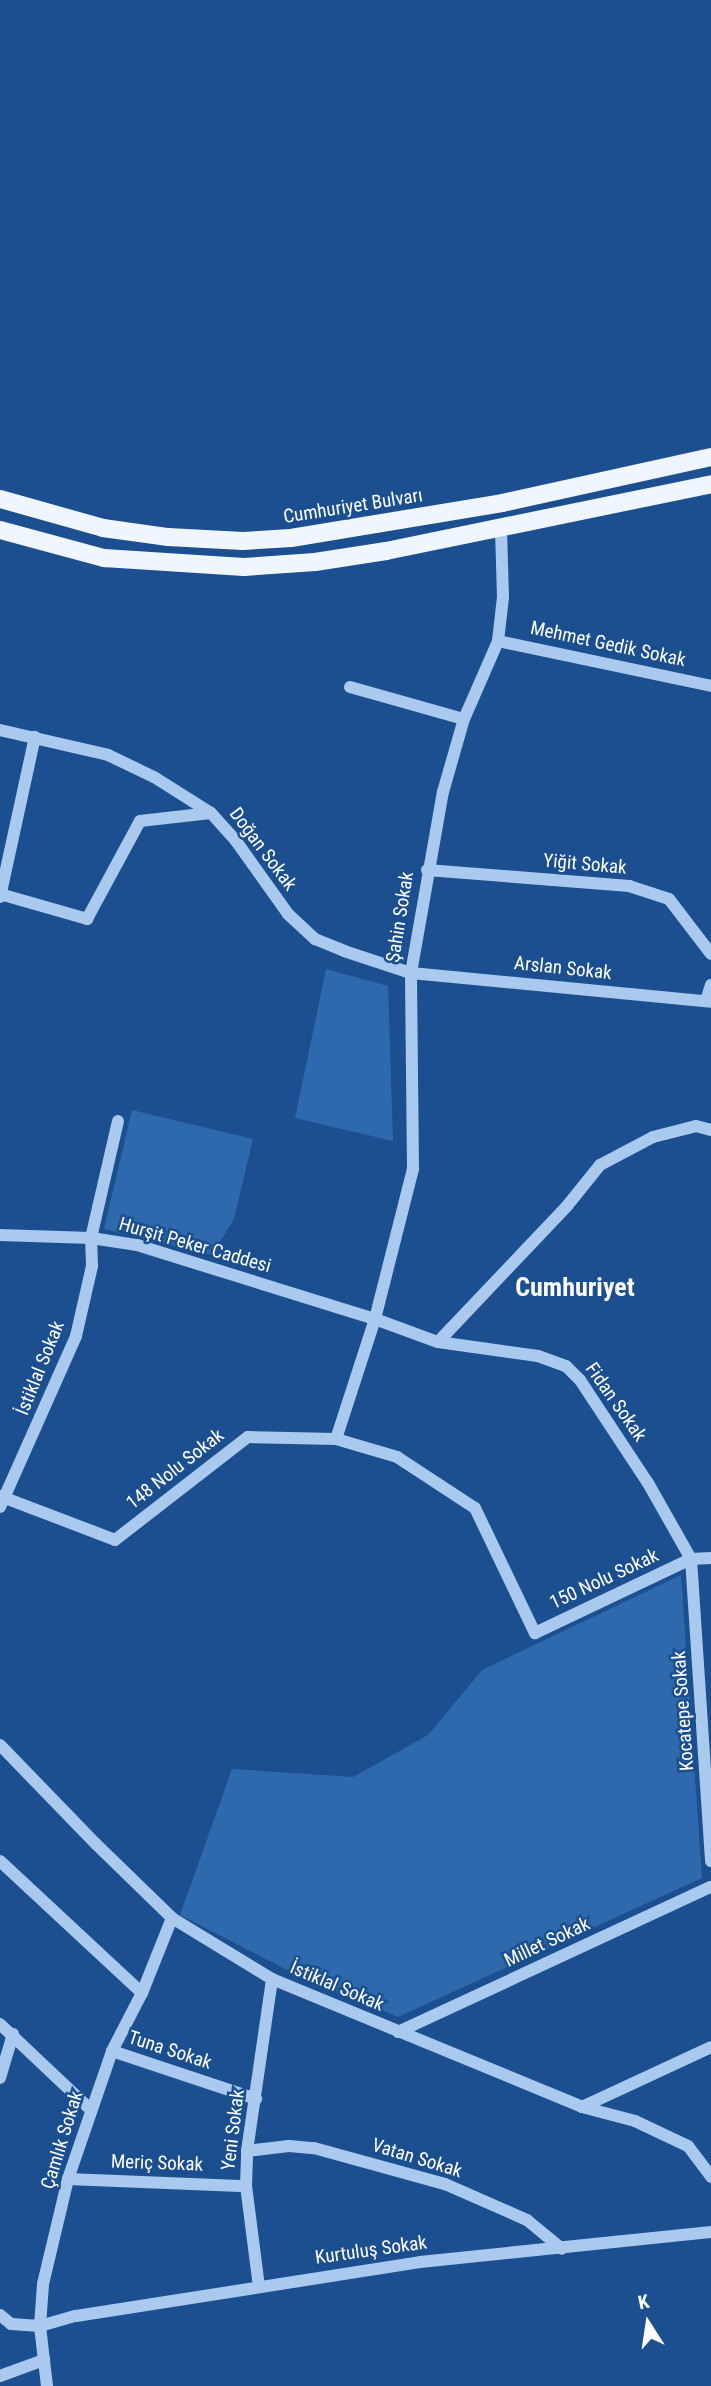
<!DOCTYPE html>
<meta charset="utf-8">
<style>
body{margin:0}
#map{position:relative;width:711px;height:2386px;overflow:hidden;background:#1b4f8f;font-family:"Roboto Condensed",sans-serif}
div>[style]{position:absolute}
.green>*{inset:0;background:#2e69ad}
.minor>*{height:12px;margin:-6px;padding:0 6px;transform-origin:6px;border-radius:6px;background:#a9c9ee}
.major>*{height:18px;margin:-9px;padding:0 9px;transform-origin:9px;border-radius:9px;background:#f0f6ff}
span{translate:-50% -50%;white-space:nowrap;text-align:center;line-height:1.15;-webkit-text-stroke:5px #1b4f8f;paint-order:stroke}
.street-label{font-size:19px;color:#fff}
.district-label{font-size:26px;color:#fff;font-weight:700}
.north{position:absolute;left:613px;top:2288px;width:70px;height:70px;-webkit-text-stroke:5px #1b4f8f;paint-order:stroke;rotate:348deg;font-size:19px;font-weight:700;line-height:28px;text-align:center;color:#fff}
.north::after{content:'';display:block;margin:auto;width:24px;height:32px;background:#fff;clip-path:polygon(50% 0,100% 100%,50% 72%,0 100%)}
</style>
<div id="map">
<div class="green">
<div style="clip-path:polygon(326px 969px,388px 986px,393px 1141px,295px 1118px)"></div>
<div style="clip-path:polygon(132px 1110px,253px 1139px,234px 1219px,212px 1255px,104px 1229px)"></div>
<div style="clip-path:polygon(681px 1575px,702px 1878px,398px 2017px,285px 1969px,180px 1915px,232px 1769px,353px 1777px,428px 1735px,482px 1670px)"></div>
</div>
<div class="minor">
<div style="left:498px;top:641px;width:218px;rotate:11.9deg"></div>
<div style="left:350px;top:687px;width:118px;rotate:15.7deg"></div>
<div style="left:0;top:730px;width:111px;rotate:13deg"></div>
<div style="left:108px;top:755px;width:51px;rotate:25.6deg"></div>
<div style="left:154px;top:777px;width:67px;rotate:32.3deg"></div>
<div style="left:211px;top:813px;width:38px;rotate:48deg"></div>
<div style="left:236px;top:841px;width:90px;rotate:54.5deg"></div>
<div style="left:288px;top:914px;width:37px;rotate:43deg"></div>
<div style="left:315px;top:939px;width:31px;rotate:22deg"></div>
<div style="left:344px;top:951px;width:71px;rotate:18.2deg"></div>
<div style="left:411px;top:973px;width:301px;rotate:5.5deg"></div>
<div style="left:427px;top:870px;width:203px;rotate:4.5deg"></div>
<div style="left:629px;top:886px;width:42px;rotate:18deg"></div>
<div style="left:669px;top:899px;width:69px;rotate:52.6deg"></div>
<div style="left:0;top:894px;width:91px;rotate:16deg"></div>
<div style="left:87px;top:919px;width:111px;rotate:-61.6deg"></div>
<div style="left:140px;top:821px;width:71px;rotate:-6.4deg"></div>
<div style="left:0;top:897px;width:164px;rotate:-77.7deg"></div>
<div style="left:706px;top:1001px;width:17px;rotate:-73deg"></div>
<div style="left:0;top:1235px;width:91px;rotate:1.9deg"></div>
<div style="left:91px;top:1238px;width:47px;rotate:8.7deg"></div>
<div style="left:137px;top:1245px;width:249px;rotate:17.3deg"></div>
<div style="left:375px;top:1319px;width:67px;rotate:20.1deg"></div>
<div style="left:438px;top:1342px;width:101px;rotate:8deg"></div>
<div style="left:538px;top:1356px;width:30px;rotate:20deg"></div>
<div style="left:566px;top:1366px;width:20px;rotate:45deg"></div>
<div style="left:580px;top:1380px;width:123px;rotate:56.6deg"></div>
<div style="left:648px;top:1483px;width:87px;rotate:60.5deg"></div>
<div style="left:691px;top:1559px;width:303px;rotate:86.2deg"></div>
<div style="left:438px;top:1342px;width:187px;rotate:-46.5deg"></div>
<div style="left:567px;top:1206px;width:53px;rotate:-51.2deg"></div>
<div style="left:600px;top:1165px;width:60px;rotate:-27.8deg"></div>
<div style="left:653px;top:1137px;width:44px;rotate:-14.3deg"></div>
<div style="left:696px;top:1126px;width:16px;rotate:15deg"></div>
<div style="left:336px;top:1439px;width:126px;rotate:-72deg"></div>
<div style="left:375px;top:1319px;width:155px;rotate:-75.8deg"></div>
<div style="left:413px;top:1169px;width:196px;rotate:-90.6deg"></div>
<div style="left:411px;top:973px;width:184px;rotate:-80deg"></div>
<div style="left:443px;top:792px;width:76px;rotate:-74deg"></div>
<div style="left:464px;top:719px;width:85px;rotate:-66.4deg"></div>
<div style="left:498px;top:641px;width:44px;rotate:-83.5deg"></div>
<div style="left:503px;top:597px;width:69px;rotate:-91.7deg"></div>
<div style="left:0;top:1496px;width:123px;rotate:20.9deg"></div>
<div style="left:115px;top:1540px;width:168px;rotate:-37.8deg"></div>
<div style="left:248px;top:1437px;width:88px;rotate:1.3deg"></div>
<div style="left:336px;top:1439px;width:64px;rotate:16.4deg"></div>
<div style="left:397px;top:1457px;width:93px;rotate:33.2deg"></div>
<div style="left:475px;top:1508px;width:139px;rotate:64.4deg"></div>
<div style="left:535px;top:1633px;width:173px;rotate:-25.4deg"></div>
<div style="left:691px;top:1559px;width:20px;rotate:-3deg"></div>
<div style="left:0;top:1507px;width:187px;rotate:-66deg"></div>
<div style="left:76px;top:1336px;width:72px;rotate:-77.1deg"></div>
<div style="left:92px;top:1266px;width:28px;rotate:-92deg"></div>
<div style="left:91px;top:1238px;width:120px;rotate:-77deg"></div>
<div style="left:0;top:1745px;width:138px;rotate:45.9deg"></div>
<div style="left:96px;top:1844px;width:106px;rotate:44.2deg"></div>
<div style="left:172px;top:1918px;width:117px;rotate:31.4deg"></div>
<div style="left:272px;top:1979px;width:335px;rotate:22.4deg"></div>
<div style="left:582px;top:2107px;width:55px;rotate:14.8deg"></div>
<div style="left:635px;top:2121px;width:59px;rotate:25.3deg"></div>
<div style="left:688px;top:2146px;width:39px;rotate:53deg"></div>
<div style="left:0;top:1861px;width:194px;rotate:42.9deg"></div>
<div style="left:0;top:2024px;width:124px;rotate:43.4deg"></div>
<div style="left:398px;top:2032px;width:345px;rotate:-24.9deg"></div>
<div style="left:112px;top:2051px;width:152px;rotate:18.4deg"></div>
<div style="left:0;top:2078px;width:46px;rotate:-73.5deg"></div>
<div style="left:582px;top:2107px;width:142px;rotate:-24.9deg"></div>
<div style="left:247px;top:2151px;width:42px;rotate:-6.8deg"></div>
<div style="left:289px;top:2146px;width:25px;rotate:5deg"></div>
<div style="left:314px;top:2148px;width:136px;rotate:15.4deg"></div>
<div style="left:445px;top:2184px;width:90px;rotate:23.7deg"></div>
<div style="left:527px;top:2220px;width:45px;rotate:39.6deg"></div>
<div style="left:68px;top:2179px;width:178px;rotate:2.3deg"></div>
<div style="left:259px;top:2287px;width:102px;rotate:-97.3deg"></div>
<div style="left:246px;top:2186px;width:35px;rotate:-88deg"></div>
<div style="left:247px;top:2151px;width:174px;rotate:-81.7deg"></div>
<div style="left:0;top:2315px;width:14px;rotate:39deg"></div>
<div style="left:11px;top:2324px;width:29px;rotate:4deg"></div>
<div style="left:40px;top:2326px;width:37px;rotate:-16deg"></div>
<div style="left:76px;top:2316px;width:348px;rotate:-8.9deg"></div>
<div style="left:420px;top:2262px;width:293px;rotate:-5.9deg"></div>
<div style="left:0;top:2376px;width:47px;rotate:-20deg"></div>
<div style="left:47px;top:2386px;width:60px;rotate:-96.7deg"></div>
<div style="left:40px;top:2326px;width:42px;rotate:-85.9deg"></div>
<div style="left:43px;top:2284px;width:108px;rotate:-76.6deg"></div>
<div style="left:68px;top:2179px;width:135px;rotate:-71deg"></div>
<div style="left:112px;top:2051px;width:65px;rotate:-62.7deg"></div>
<div style="left:142px;top:1993px;width:81px;rotate:-68.2deg"></div>
</div>
<div class="major">
<div style="left:0;top:499px;width:107px;rotate:15.7deg"></div>
<div style="left:103px;top:528px;width:66px;rotate:7.9deg"></div>
<div style="left:168px;top:537px;width:75px;rotate:3.1deg"></div>
<div style="left:243px;top:541px;width:48px;rotate:-3.6deg"></div>
<div style="left:291px;top:538px;width:214px;rotate:-9.4deg"></div>
<div style="left:502px;top:503px;width:214px;rotate:-12.4deg"></div>
<div style="left:0;top:530px;width:108px;rotate:15.1deg"></div>
<div style="left:104px;top:558px;width:140px;rotate:3.7deg"></div>
<div style="left:244px;top:567px;width:71px;rotate:-4deg"></div>
<div style="left:315px;top:562px;width:72px;rotate:-8.8deg"></div>
<div style="left:386px;top:551px;width:332px;rotate:-11.6deg"></div>
</div>
<div class="street-label">
<span style="left:353px;top:506px;rotate:-9deg">Cumhuriyet Bulvarı</span>
<span style="left:608px;top:644px;rotate:12deg">Mehmet Gedik Sokak</span>
<span style="left:263px;top:849px;rotate:53deg">Doğan Sokak</span>
<span style="left:585px;top:864px;rotate:5deg">Yiğit Sokak</span>
<span style="left:400px;top:917px;rotate:-81deg">Şahin Sokak</span>
<span style="left:563px;top:968px;rotate:6deg">Arslan Sokak</span>
<span style="left:195px;top:1245px;rotate:16deg">Hurşit Peker Caddesi</span>
<span style="left:40px;top:1368px;rotate:-68deg">İstiklal Sokak</span>
<span style="left:616px;top:1402px;rotate:55deg">Fidan Sokak</span>
<span style="left:175px;top:1469px;rotate:-38deg">148 Nolu Sokak</span>
<span style="left:604px;top:1579px;rotate:-25deg">150 Nolu Sokak</span>
<span style="left:683px;top:1711px;rotate:-94deg">Kocatepe Sokak</span>
<span style="left:547px;top:1942px;rotate:-25deg">Millet Sokak</span>
<span style="left:337px;top:1986px;rotate:23deg">İstiklal Sokak</span>
<span style="left:170px;top:2050px;rotate:18deg">Tuna Sokak</span>
<span style="left:233px;top:2130px;rotate:-83deg">Yeni Sokak</span>
<span style="left:62px;top:2140px;rotate:-73deg">Çamlık Sokak</span>
<span style="left:417px;top:2158px;rotate:17deg">Vatan Sokak</span>
<span style="left:157px;top:2163px;rotate:2deg">Meriç Sokak</span>
<span style="left:371px;top:2250px;rotate:-8deg">Kurtuluş Sokak</span>
</div>
<div class="district-label">
<span style="left:575px;top:1288px">Cumhuriyet</span>
</div>
<div class="north">K</div>
</div>
